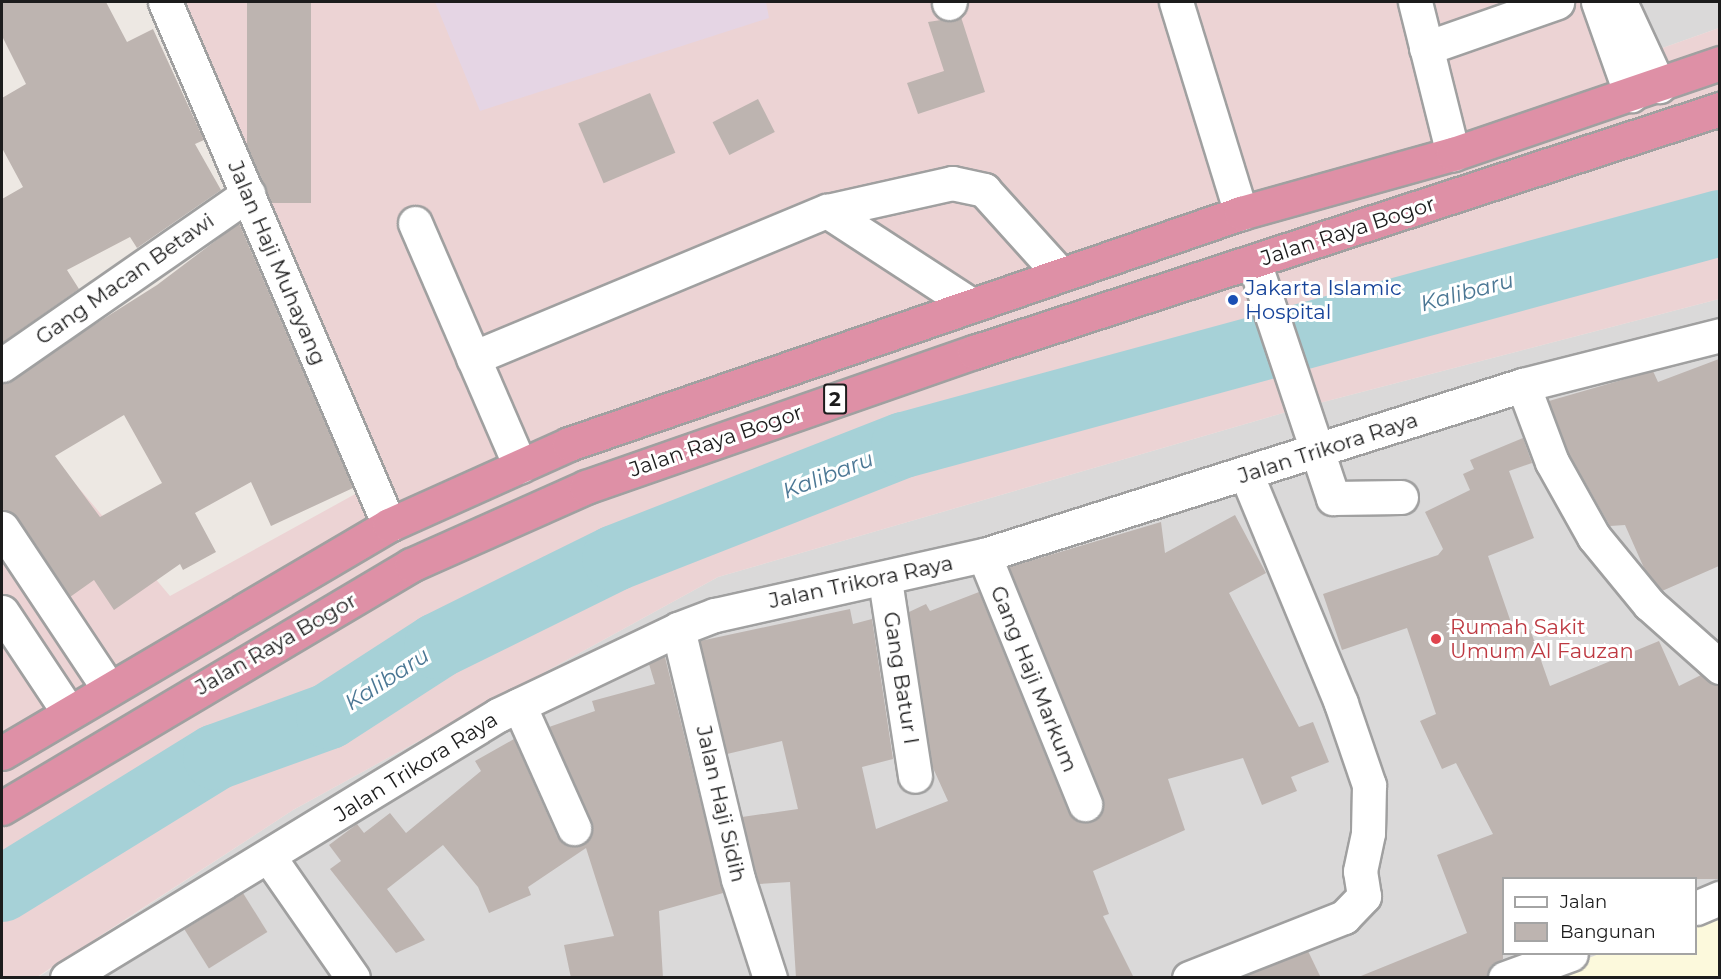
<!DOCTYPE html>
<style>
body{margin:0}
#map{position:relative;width:1721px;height:979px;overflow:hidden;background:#ede8e3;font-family:Montserrat,sans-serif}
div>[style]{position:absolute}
.residential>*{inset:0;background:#dad9d9}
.commercial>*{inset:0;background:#ecd3d4}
.industrial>*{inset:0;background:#e5d5e4}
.education>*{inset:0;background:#fcf9dc}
.river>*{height:66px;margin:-33px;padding:0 33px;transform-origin:33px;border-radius:33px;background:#a6d1d7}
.building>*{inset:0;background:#bdb4b0;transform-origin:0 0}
.roads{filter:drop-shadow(2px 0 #a0a0a0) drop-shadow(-2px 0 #a0a0a0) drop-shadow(0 2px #a0a0a0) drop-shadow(0 -2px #a0a0a0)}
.minor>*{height:33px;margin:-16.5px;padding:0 16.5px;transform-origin:16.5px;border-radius:16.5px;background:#fff}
.highway>*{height:33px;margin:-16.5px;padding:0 16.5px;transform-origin:16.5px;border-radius:16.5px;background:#de90a6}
.dots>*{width:16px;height:16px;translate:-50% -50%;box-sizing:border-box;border:3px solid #fff;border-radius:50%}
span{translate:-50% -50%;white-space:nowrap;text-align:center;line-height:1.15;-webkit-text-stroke:6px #fff;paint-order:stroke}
.shield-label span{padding:2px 4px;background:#fff;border:2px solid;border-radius:4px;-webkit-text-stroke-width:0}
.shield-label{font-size:20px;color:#1c1c1c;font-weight:700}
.street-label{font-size:21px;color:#1c1c1c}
.transit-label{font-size:21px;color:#164399}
.left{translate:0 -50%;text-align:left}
.health-label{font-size:21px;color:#be3a42}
.water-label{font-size:22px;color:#4b7794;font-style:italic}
.frame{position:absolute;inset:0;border:3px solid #1c1c1c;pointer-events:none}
.legend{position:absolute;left:1502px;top:877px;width:195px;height:78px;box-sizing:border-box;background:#fff;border:2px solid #a4a4a4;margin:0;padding:8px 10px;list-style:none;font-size:18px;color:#1c1c1c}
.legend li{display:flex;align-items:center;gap:12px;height:30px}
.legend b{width:30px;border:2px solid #a4a4a4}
</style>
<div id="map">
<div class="residential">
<div style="clip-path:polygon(1613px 2px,1719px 2px,1719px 28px,1637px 57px)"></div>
<div style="clip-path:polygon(evenodd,1719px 299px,1719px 977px,37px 978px,293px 810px,718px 577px,1304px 407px,1719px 299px,1504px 878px,1696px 878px,1696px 954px,1504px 954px,1504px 878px)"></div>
</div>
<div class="commercial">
<div style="clip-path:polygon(158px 2px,1613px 2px,1637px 57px,1719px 28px,1719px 299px,1304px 407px,718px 577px,293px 810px,37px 977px,2px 977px,2px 397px,170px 596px,368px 487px)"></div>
</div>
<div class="industrial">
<div style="clip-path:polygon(435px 2px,766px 2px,769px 18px,480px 111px)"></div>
</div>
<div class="education">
<div style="clip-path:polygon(1719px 907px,1719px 977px,1536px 978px,1599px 954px,1696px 954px,1696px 917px)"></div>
</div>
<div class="river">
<div style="left:2px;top:889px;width:251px;rotate:-31.7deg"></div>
<div style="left:216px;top:757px;width:120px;rotate:-19.9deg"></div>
<div style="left:329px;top:716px;width:129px;rotate:-32.9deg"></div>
<div style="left:437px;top:646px;width:199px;rotate:-26.3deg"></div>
<div style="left:615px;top:558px;width:310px;rotate:-21.4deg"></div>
<div style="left:904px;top:445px;width:846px;rotate:-15.22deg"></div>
</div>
<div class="building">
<div style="clip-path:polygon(2px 2px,106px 2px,127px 42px,153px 29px,204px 140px,195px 144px,221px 190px,137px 248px,130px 237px,67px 270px,79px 289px,2px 343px,2px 199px,23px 187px,2px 148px,2px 98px,26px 84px,2px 36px)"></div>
<div style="left:247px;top:2px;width:64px;height:201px"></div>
<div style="clip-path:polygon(961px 17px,985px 92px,918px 114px,907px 83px,944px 71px,928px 22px)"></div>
<div style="left:650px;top:93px;width:65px;height:78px;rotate:67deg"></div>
<div style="left:758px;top:99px;width:37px;height:51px;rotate:63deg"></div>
<div style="clip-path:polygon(evenodd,239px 223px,353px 488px,271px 526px,251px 482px,195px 513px,216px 552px,183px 570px,180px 564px,114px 610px,94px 580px,70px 597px,18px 518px,2px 509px,2px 383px,157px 285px,239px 223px,124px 415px,162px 483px,100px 517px,55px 456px,124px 415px)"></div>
<div style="clip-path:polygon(1719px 359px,1719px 566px,1662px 591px,1644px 568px,1625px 525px,1610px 526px,1569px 454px,1549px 401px,1653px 371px,1658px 382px)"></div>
<div style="clip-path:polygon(1523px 438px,1532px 463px,1509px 471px,1534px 538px,1488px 556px,1515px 634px,1530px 629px,1550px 686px,1659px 641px,1679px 686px,1701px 675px,1719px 685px,1719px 879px,1503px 879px,1503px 959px,1491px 966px,1487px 978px,1356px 978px,1467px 933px,1437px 855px,1493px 834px,1456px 763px,1442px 769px,1420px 721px,1436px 714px,1407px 628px,1342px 650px,1323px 594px,1438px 555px,1443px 549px,1425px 512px,1470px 490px,1463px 474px,1474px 469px,1470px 460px)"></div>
<div style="clip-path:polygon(1235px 515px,1266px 573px,1229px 593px,1299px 727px,1313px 722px,1329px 762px,1291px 777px,1297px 791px,1262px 805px,1243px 758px,1168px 779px,1185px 830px,1093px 871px,1109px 914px,1103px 916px,1134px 978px,796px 978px,790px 882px,759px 884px,742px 817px,798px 809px,782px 741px,727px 754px,700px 641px,850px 609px,853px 624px,872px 619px,893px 759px,862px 767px,876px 829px,948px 801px,933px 768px,909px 612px,926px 604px,930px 611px,979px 592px,1068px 811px,1074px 819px,1091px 822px,1100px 815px,1102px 797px,1009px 567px,1161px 522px,1165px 553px)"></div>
<div style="clip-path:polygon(665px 657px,723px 893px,659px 911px,663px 978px,571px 978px,564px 945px,614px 936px,586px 848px,528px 887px,531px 895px,489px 913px,478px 887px,443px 845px,387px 889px,425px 940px,396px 953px,330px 869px,341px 861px,329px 845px,357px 824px,364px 833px,390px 813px,406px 833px,481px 771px,475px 761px,514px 739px,557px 836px,572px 847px,582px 845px,589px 838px,591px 821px,549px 727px,595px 711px,592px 701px,655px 684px,649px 664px)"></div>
<div style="left:243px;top:893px;width:46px;height:69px;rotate:58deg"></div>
<div style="clip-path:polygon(1308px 951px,1321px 978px,1241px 978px)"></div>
</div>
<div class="roads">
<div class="minor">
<div style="left:165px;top:2px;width:569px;rotate:66.81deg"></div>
<div style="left:1176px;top:2px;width:221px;rotate:72.9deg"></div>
<div style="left:1415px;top:2px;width:157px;rotate:76deg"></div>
<div style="left:1598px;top:2px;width:99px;rotate:70.5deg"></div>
<div style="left:1620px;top:2px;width:93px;rotate:65.1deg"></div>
<div style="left:949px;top:3px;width:1px;rotate:-45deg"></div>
<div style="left:1426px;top:48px;width:139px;rotate:-19.3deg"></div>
<div style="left:827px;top:211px;width:172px;rotate:33.1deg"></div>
<div style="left:415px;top:223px;width:265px;rotate:66.6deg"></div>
<div style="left:1254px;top:262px;width:249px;rotate:71.5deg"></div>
<div style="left:1333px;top:498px;width:68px;rotate:-0.8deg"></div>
<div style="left:473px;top:358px;width:383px;rotate:-22.6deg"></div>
<div style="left:827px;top:211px;width:128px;rotate:-12.6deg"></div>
<div style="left:952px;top:183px;width:33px;rotate:12deg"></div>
<div style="left:984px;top:190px;width:113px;rotate:47.9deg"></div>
<div style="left:2px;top:365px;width:300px;rotate:-34.8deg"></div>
<div style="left:1523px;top:385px;width:82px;rotate:69.4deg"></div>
<div style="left:1552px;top:462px;width:86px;rotate:60.8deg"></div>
<div style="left:1594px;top:537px;width:87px;rotate:50.6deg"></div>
<div style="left:1649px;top:604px;width:95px;rotate:41.6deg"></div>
<div style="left:2px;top:528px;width:193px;rotate:56.4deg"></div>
<div style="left:984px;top:555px;width:269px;rotate:67.9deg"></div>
<div style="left:885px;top:580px;width:198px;rotate:81.3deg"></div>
<div style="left:2px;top:612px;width:121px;rotate:56.4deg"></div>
<div style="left:678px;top:629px;width:257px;rotate:76.5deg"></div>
<div style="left:738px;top:879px;width:104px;rotate:72.1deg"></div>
<div style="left:519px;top:705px;width:135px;rotate:65.9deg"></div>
<div style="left:269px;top:857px;width:147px;rotate:55.2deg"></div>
<div style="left:1696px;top:908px;width:26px;rotate:-23deg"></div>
<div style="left:67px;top:978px;width:505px;rotate:-31.39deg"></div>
<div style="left:498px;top:715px;width:199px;rotate:-25.5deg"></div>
<div style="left:678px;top:629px;width:40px;rotate:-21deg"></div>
<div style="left:715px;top:615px;width:276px;rotate:-12.6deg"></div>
<div style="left:984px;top:555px;width:565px;rotate:-17.51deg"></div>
<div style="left:1523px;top:385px;width:203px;rotate:-14.2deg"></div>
<div style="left:1189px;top:978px;width:167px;rotate:-21.5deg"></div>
<div style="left:1344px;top:917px;width:29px;rotate:-46deg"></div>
<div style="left:1364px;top:896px;width:25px;rotate:-99deg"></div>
<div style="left:1360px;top:871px;width:39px;rotate:-78deg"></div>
<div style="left:1368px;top:833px;width:48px;rotate:-88.8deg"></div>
<div style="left:1369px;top:785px;width:87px;rotate:-108.9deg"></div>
<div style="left:1341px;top:703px;width:248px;rotate:-112.5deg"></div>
<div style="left:1505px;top:978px;width:70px;rotate:-20deg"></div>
</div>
<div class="highway">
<div style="left:2px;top:753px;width:449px;rotate:-30.5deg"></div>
<div style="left:389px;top:525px;width:197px;rotate:-24.2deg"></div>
<div style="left:569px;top:444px;width:711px;rotate:-18.97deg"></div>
<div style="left:1241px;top:213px;width:220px;rotate:-15.6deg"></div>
<div style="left:1453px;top:154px;width:282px;rotate:-18.8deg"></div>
<div style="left:2px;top:808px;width:476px;rotate:-30.7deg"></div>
<div style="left:411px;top:565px;width:192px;rotate:-24deg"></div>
<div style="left:586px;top:487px;width:411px;rotate:-19.2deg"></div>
<div style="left:974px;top:352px;width:785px;rotate:-18.04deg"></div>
</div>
</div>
<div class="dots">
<div style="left:1233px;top:300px;background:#1a4fb4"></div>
<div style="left:1436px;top:639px;background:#e0444e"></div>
</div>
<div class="shield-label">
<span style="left:835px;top:399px">2</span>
</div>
<div class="street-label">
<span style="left:1348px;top:231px;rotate:-18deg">Jalan Raya Bogor</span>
<span style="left:277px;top:263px;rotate:67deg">Jalan Haji Muhayang</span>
<span style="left:125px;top:279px;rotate:-35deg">Gang Macan Betawi</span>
<span style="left:716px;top:441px;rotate:-19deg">Jalan Raya Bogor</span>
<span style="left:1328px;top:448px;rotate:-18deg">Jalan Trikora Raya</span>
<span style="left:861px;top:582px;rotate:-12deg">Jalan Trikora Raya</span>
<span style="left:276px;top:644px;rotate:-30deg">Jalan Raya Bogor</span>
<span style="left:901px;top:678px;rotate:81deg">Gang Batur I</span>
<span style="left:1034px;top:679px;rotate:68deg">Gang Haji Markum</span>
<span style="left:416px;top:767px;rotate:-32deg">Jalan Trikora Raya</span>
<span style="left:721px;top:804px;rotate:77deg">Jalan Haji Sidih</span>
</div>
<div class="transit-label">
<span class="left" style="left:1245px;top:300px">Jakarta Islamic<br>Hospital</span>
</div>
<div class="health-label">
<span class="left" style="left:1450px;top:639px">Rumah Sakit<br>Umum Al Fauzan</span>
</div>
<div class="water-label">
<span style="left:1467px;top:292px;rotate:-15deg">Kalibaru</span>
<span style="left:828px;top:475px;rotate:-21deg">Kalibaru</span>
<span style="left:387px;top:679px;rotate:-33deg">Kalibaru</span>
</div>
<div class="frame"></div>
<ul class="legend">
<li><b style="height:8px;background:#fff"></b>Jalan</li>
<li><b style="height:16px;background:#bdb4b0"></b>Bangunan</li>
</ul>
</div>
